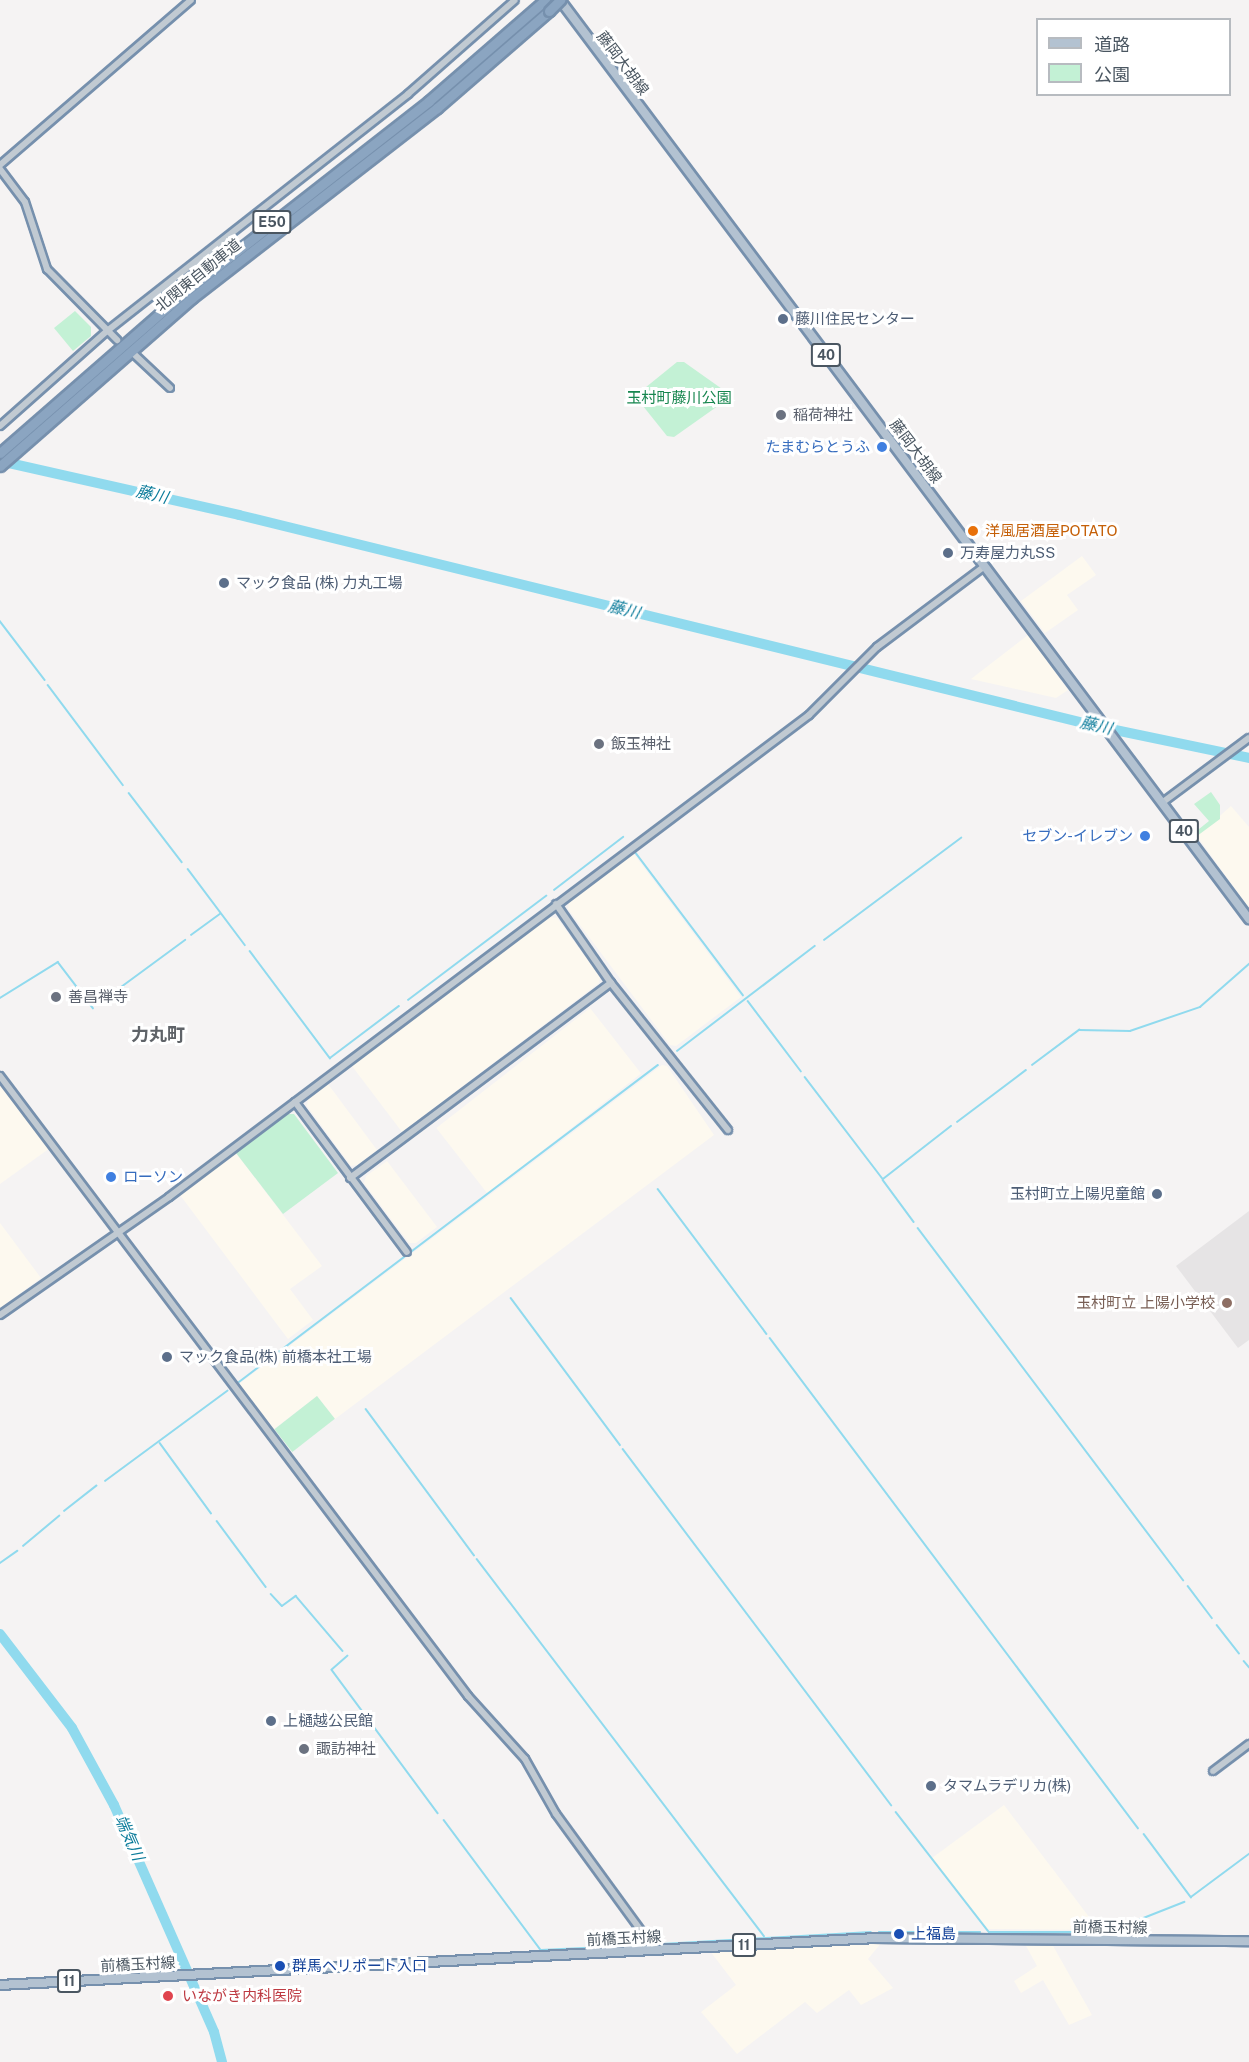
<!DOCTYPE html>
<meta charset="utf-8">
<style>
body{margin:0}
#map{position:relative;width:1249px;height:2062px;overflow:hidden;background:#f5f3f3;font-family:"Public Sans","Noto Sans JP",sans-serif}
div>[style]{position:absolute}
.commercial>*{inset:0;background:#fdf9ef;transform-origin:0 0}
.education>*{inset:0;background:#e6e4e5}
.green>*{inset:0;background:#c3f1d5;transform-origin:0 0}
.stream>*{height:1.5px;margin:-0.75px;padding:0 0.75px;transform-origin:0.75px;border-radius:0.75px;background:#90daee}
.river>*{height:10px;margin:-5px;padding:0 5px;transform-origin:5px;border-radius:5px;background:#90daee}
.roads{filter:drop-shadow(2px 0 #7690ad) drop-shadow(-2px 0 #7690ad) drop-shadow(0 2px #7690ad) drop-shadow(0 -2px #7690ad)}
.minor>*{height:6px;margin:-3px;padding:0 3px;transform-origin:3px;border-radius:3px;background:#c1cad2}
.major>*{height:8px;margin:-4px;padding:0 4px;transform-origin:4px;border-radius:4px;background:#b3c2d1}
.highway>*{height:9px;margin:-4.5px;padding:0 4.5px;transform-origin:4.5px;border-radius:4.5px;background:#8ba5c1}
.bridges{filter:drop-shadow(2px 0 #7690ad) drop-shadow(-2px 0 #7690ad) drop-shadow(0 2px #7690ad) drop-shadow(0 -2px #7690ad)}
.highway-bridge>*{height:9px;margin:-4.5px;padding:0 4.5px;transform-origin:4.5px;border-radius:4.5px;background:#8ba5c1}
.dots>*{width:16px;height:16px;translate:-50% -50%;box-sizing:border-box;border:3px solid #fff;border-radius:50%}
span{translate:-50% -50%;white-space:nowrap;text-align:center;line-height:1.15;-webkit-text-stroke:6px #fff;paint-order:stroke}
.shield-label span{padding:2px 4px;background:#fff;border:2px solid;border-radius:4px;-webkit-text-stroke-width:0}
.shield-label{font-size:14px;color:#4a5661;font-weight:700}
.street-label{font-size:15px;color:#4a5661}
.service-label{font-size:15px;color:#4e5e75}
.left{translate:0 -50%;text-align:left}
.right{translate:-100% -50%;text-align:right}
.park-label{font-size:15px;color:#17864f}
.worship-label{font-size:15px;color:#5b616d}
.shop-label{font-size:15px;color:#366cbe}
.food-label{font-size:15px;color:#c56008}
.education-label{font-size:15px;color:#785e54}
.transit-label{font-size:15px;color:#164399}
.health-label{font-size:15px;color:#be3a42}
.water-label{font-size:16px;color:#0c7c9b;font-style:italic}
.quarter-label{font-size:18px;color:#5f6368;font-weight:700}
.legend{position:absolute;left:1036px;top:18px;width:195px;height:78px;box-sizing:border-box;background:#fff;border:2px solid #b7bbc0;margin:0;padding:8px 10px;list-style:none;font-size:18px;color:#4a5661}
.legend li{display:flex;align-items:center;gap:12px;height:30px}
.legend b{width:30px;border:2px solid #b7bbc0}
</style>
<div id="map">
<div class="commercial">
<div style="clip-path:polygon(1082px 556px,1096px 575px,1067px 595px,1078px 610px,1045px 633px,1021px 601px)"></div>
<div style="clip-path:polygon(1028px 635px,1068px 690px,1056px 698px,971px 679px)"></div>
<div style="clip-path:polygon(1231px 806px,1249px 827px,1249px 908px,1197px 836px)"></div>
<div style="clip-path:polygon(633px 853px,741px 997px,676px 1046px,670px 1045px,568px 909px,569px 902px)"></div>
<div style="clip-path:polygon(549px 917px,557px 918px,600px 977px,599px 983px,402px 1132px,352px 1066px)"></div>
<div style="left:590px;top:1008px;width:83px;height:195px;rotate:52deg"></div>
<div style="clip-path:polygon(662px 1065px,667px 1066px,714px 1135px,335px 1419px,317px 1396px,274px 1429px,239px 1384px)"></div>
<div style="clip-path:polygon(0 1084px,50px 1148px,0 1184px)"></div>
<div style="clip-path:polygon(328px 1084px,377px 1150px,357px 1165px,351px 1166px,307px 1106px,308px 1099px)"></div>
<div style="clip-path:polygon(236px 1153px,322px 1266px,290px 1289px,313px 1320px,288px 1339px,180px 1195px)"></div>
<div style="clip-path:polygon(387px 1161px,437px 1227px,416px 1243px,409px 1243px,364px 1183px,366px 1176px)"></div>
<div style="clip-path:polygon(0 1223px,41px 1278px,0 1308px)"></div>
<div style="clip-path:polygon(1004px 1805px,1099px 1930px,988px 1929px,932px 1858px)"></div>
<div style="clip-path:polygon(882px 1942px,868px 1959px,893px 1988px,861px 2005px,849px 1990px,817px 2013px,805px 2002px,737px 2054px,701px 2012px,736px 1985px,710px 1951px)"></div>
<div style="clip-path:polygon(1025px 1944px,1052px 1944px,1092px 2015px,1069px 2025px,1043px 1980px,1021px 1993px,1014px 1981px,1037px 1966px)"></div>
</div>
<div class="education">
<div style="clip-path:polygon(1249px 1211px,1249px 1340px,1238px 1348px,1176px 1266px)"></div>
</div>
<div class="green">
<div style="clip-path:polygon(75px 311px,91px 327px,91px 336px,73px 351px,54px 328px)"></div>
<div style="clip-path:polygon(677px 362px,684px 362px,732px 396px,674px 437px,667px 436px,635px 396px)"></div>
<div style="clip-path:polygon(1211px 792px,1220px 805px,1220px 819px,1197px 836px,1194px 833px,1209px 821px,1194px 804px)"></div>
<div style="clip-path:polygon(288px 1114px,294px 1114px,338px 1173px,283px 1214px,236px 1153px)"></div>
<div style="left:317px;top:1396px;width:29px;height:54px;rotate:52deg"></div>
</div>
<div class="stream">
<div style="left:0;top:621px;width:74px;rotate:52.7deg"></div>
<div style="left:48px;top:685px;width:125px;rotate:53.1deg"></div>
<div style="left:129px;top:793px;width:87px;rotate:52.5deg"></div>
<div style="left:636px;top:853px;width:178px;rotate:53deg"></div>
<div style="left:188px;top:869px;width:95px;rotate:53.1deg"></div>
<div style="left:554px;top:890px;width:87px;rotate:-37.5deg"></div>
<div style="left:191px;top:935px;width:36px;rotate:-36deg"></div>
<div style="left:824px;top:940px;width:171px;rotate:-36.7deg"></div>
<div style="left:250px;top:951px;width:134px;rotate:53.2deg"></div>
<div style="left:330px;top:1058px;width:86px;rotate:-37deg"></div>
<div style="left:0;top:998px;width:68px;rotate:-31.8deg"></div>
<div style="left:58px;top:962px;width:58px;rotate:52.7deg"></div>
<div style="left:408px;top:1000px;width:173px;rotate:-37deg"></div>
<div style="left:748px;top:1001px;width:88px;rotate:52.9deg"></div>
<div style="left:98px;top:1004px;width:108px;rotate:-36.3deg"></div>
<div style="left:677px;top:1051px;width:173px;rotate:-37.3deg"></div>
<div style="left:1032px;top:1065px;width:59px;rotate:-36.7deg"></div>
<div style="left:1079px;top:1030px;width:51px;rotate:1.1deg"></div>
<div style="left:1130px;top:1031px;width:74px;rotate:-18.9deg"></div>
<div style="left:1200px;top:1007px;width:65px;rotate:-41.3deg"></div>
<div style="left:805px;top:1077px;width:128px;rotate:52.6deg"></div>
<div style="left:883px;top:1179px;width:86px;rotate:-37.9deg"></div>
<div style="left:957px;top:1122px;width:86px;rotate:-37deg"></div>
<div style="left:883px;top:1180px;width:52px;rotate:53.6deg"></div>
<div style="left:658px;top:1189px;width:181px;rotate:53.1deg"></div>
<div style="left:918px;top:1228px;width:441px;rotate:53deg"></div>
<div style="left:511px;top:1298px;width:183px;rotate:53.4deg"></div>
<div style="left:770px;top:1338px;width:613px;rotate:53.09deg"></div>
<div style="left:239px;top:1382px;width:525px;rotate:-37.11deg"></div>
<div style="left:366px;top:1409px;width:182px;rotate:53.5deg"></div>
<div style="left:160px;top:1443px;width:87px;rotate:53.9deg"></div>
<div style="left:623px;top:1449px;width:446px;rotate:53deg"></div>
<div style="left:105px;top:1481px;width:152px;rotate:-36.4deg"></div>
<div style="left:64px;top:1511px;width:41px;rotate:-38deg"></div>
<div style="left:217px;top:1521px;width:82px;rotate:53.4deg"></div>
<div style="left:23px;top:1546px;width:47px;rotate:-39.8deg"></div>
<div style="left:477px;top:1559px;width:474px;rotate:52.7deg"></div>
<div style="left:0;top:1563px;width:21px;rotate:-35deg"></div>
<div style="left:1188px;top:1586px;width:40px;rotate:53deg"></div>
<div style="left:271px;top:1594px;width:16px;rotate:47deg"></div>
<div style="left:282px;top:1606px;width:17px;rotate:-36deg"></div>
<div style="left:296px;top:1596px;width:72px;rotate:49.5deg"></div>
<div style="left:1217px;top:1625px;width:36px;rotate:52deg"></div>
<div style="left:348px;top:1656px;width:21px;rotate:139deg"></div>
<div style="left:332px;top:1670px;width:178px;rotate:53.5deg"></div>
<div style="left:1244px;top:1661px;width:8px;rotate:50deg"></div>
<div style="left:896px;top:1812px;width:152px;rotate:52.2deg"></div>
<div style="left:989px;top:1932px;width:112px"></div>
<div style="left:444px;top:1820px;width:162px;rotate:53.3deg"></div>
<div style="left:541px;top:1950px;width:106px;rotate:-2.7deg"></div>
<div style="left:1144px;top:1834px;width:79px;rotate:53.3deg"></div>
<div style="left:1191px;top:1897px;width:72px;rotate:-36.6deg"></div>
<div style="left:879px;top:1932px;width:101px"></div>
<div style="left:1108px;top:1932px;width:82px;rotate:-21.5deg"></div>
<div style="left:662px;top:1944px;width:209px;rotate:-3.3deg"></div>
</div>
<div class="river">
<div style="left:0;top:461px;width:245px;rotate:12.7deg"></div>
<div style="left:239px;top:515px;width:883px;rotate:13.83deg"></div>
<div style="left:1096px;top:726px;width:156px;rotate:11.8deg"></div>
<div style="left:0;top:1634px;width:118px;rotate:52.5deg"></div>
<div style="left:72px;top:1728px;width:88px;rotate:61.4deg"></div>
<div style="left:114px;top:1805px;width:248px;rotate:66.2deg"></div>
<div style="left:214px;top:2032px;width:31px;rotate:75deg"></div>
</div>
<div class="roads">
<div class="minor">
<div style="left:0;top:165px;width:252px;rotate:-40.8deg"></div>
<div style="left:0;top:169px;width:41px;rotate:52.9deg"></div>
<div style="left:25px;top:202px;width:71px;rotate:71.8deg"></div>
<div style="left:47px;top:269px;width:100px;rotate:45.4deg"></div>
<div style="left:135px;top:355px;width:48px;rotate:43.3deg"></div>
<div style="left:0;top:426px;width:143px;rotate:-41.6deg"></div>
<div style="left:107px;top:331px;width:383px;rotate:-38.2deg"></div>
<div style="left:408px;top:94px;width:142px;rotate:-41.3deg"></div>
<div style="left:1163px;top:802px;width:107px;rotate:-36.7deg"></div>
<div style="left:556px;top:904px;width:96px;rotate:55.2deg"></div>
<div style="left:611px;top:983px;width:188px;rotate:51.5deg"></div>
<div style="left:0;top:1076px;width:777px;rotate:52.95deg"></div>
<div style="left:468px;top:1696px;width:85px;rotate:47.9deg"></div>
<div style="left:525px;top:1759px;width:63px;rotate:60.6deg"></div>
<div style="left:556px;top:1814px;width:168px;rotate:53.9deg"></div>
<div style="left:295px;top:1102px;width:187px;rotate:53.3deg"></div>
<div style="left:350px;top:1178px;width:326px;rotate:-36.8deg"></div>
<div style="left:0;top:1315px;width:206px;rotate:-34.9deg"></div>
<div style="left:169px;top:1197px;width:801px;rotate:-36.98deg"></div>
<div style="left:809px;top:715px;width:96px;rotate:-45deg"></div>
<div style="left:877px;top:647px;width:135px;rotate:-36.9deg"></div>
<div style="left:1213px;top:1771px;width:45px;rotate:-36.9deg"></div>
</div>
<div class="major">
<div style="left:560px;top:0;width:1149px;rotate:53.14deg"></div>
<div style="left:0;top:1985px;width:877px;rotate:-3.07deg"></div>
<div style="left:876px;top:1938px;width:373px;rotate:0.5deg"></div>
</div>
<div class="highway">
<div style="left:0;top:453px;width:247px;rotate:-41.1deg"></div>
<div style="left:186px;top:291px;width:308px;rotate:-38deg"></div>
<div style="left:429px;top:101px;width:154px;rotate:-41deg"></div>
<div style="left:0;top:466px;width:255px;rotate:-41.2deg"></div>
<div style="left:192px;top:298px;width:310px;rotate:-37.8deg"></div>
<div style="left:437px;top:108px;width:148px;rotate:-40.9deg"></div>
</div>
</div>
<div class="bridges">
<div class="highway-bridge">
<div style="left:549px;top:11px;width:16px;rotate:-45deg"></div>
</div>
</div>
<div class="dots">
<div style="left:783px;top:319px;background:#5c6f8a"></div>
<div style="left:781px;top:415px;background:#6b7280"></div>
<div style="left:882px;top:447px;background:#3f7fe0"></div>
<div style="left:973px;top:531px;background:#e8710a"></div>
<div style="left:948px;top:553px;background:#5c6f8a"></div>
<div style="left:224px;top:583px;background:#5c6f8a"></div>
<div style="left:599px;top:744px;background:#6b7280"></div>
<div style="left:1145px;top:836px;background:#3f7fe0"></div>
<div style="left:56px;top:997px;background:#6b7280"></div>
<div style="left:111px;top:1177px;background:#3f7fe0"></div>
<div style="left:1157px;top:1194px;background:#5c6f8a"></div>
<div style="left:1227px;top:1303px;background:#8d6e63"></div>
<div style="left:167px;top:1357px;background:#5c6f8a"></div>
<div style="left:271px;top:1721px;background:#5c6f8a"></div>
<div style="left:304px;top:1749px;background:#6b7280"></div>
<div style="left:931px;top:1786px;background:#5c6f8a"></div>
<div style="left:899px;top:1934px;background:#1a4fb4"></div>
<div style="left:280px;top:1966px;background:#1a4fb4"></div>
<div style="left:168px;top:1996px;background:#e0444e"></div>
</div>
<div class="shield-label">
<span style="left:272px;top:222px">E50</span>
<span style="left:826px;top:355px">40</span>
<span style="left:1184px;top:831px">40</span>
<span style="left:744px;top:1945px">11</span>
<span style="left:69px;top:1981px">11</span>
</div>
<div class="street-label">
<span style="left:623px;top:63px;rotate:53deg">藤岡大胡線</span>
<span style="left:198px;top:275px;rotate:-39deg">北関東自動車道</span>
<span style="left:916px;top:451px;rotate:53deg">藤岡大胡線</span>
<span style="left:1110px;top:1927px;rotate:1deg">前橋玉村線</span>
<span style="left:624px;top:1938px;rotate:-3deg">前橋玉村線</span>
<span style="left:138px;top:1964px;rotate:-3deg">前橋玉村線</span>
</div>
<div class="service-label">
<span class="left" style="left:795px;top:319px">藤川住民センター</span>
<span class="left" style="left:960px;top:553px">万寿屋力丸SS</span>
<span class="left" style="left:236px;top:583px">マック食品 (株) 力丸工場</span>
<span class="right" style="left:1145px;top:1194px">玉村町立上陽児童館</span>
<span class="left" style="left:179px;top:1357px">マック食品(株) 前橋本社工場</span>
<span class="left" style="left:283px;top:1721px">上樋越公民館</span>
<span class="left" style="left:943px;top:1786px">タマムラデリカ(株)</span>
</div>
<div class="park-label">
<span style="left:679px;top:398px">玉村町藤川公園</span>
</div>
<div class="worship-label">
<span class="left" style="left:793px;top:415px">稲荷神社</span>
<span class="left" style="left:611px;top:744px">飯玉神社</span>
<span class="left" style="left:68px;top:997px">善昌禅寺</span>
<span class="left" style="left:316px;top:1749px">諏訪神社</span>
</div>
<div class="shop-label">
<span class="right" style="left:870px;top:447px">たまむらとうふ</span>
<span class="right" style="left:1133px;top:836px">セブン-イレブン</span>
<span class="left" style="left:123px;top:1177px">ローソン</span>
</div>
<div class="food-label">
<span class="left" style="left:985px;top:531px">洋風居酒屋POTATO</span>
</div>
<div class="education-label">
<span class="right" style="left:1215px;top:1303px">玉村町立 上陽小学校</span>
</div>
<div class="transit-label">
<span class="left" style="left:911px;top:1934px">上福島</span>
<span class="left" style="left:292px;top:1966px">群馬ヘリポート入口</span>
</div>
<div class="health-label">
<span class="left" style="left:182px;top:1996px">いながき内科医院</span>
</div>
<div class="water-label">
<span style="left:152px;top:495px;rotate:13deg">藤川</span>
<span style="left:624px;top:610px;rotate:14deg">藤川</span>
<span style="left:1096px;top:726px;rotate:13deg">藤川</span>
<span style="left:129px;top:1838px;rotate:66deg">端気川</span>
</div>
<div class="quarter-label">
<span style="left:158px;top:1035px">力丸町</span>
</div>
<ul class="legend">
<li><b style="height:8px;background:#b3c2d1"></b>道路</li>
<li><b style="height:16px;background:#c3f1d5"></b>公園</li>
</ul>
</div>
